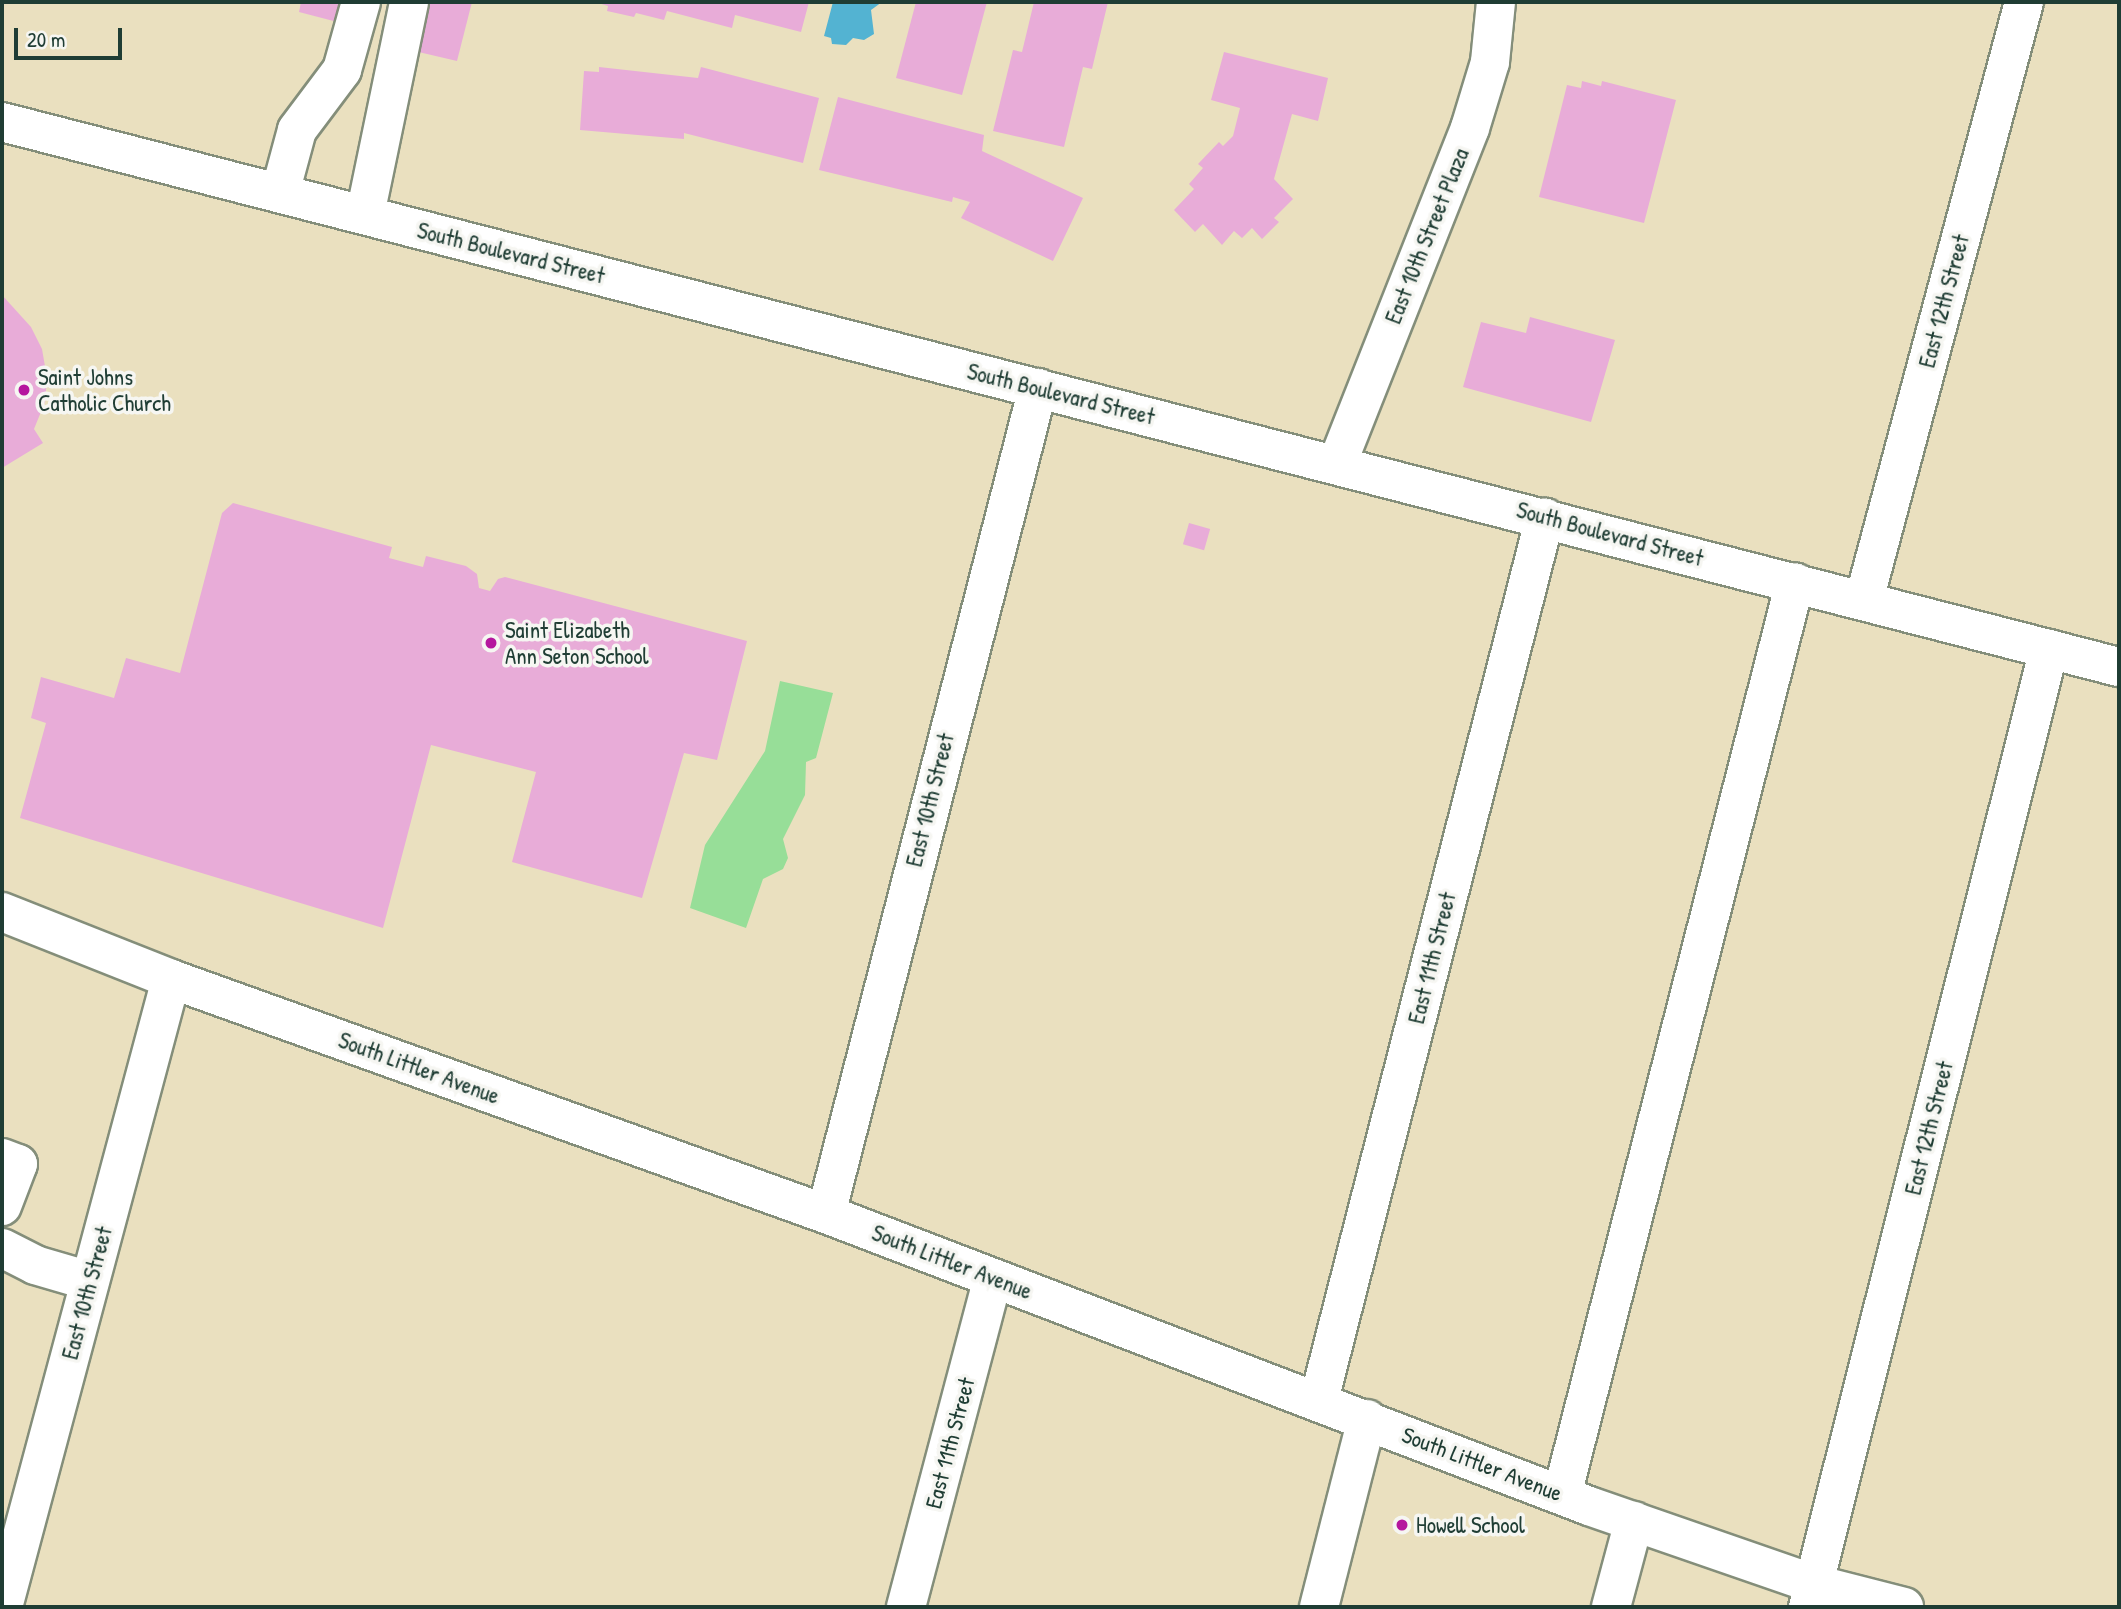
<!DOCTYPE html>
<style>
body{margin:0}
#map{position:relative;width:2121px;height:1609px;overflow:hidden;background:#eae0bf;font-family:"Patrick Hand",sans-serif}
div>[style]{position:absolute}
.green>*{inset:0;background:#97de98}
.water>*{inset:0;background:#53b3d2}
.building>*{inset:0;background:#e8acd8;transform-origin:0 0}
.roads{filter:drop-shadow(2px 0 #848e7a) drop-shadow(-2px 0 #848e7a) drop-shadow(0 2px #848e7a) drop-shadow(0 -2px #848e7a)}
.minor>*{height:38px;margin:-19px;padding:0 19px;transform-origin:19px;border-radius:19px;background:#fff}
.major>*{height:38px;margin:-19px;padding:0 19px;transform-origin:19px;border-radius:19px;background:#fff}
.dots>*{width:19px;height:19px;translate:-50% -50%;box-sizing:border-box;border:4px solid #f6f6f2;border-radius:50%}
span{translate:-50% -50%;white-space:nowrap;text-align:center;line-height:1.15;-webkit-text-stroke:7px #f6f6f2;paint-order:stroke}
.street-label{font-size:23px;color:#1f3d34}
.poi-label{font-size:23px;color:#1f3d34}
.left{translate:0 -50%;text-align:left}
.frame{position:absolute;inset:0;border:4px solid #1f3d34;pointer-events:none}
.scale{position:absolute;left:14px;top:28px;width:108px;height:32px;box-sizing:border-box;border:4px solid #1f3d34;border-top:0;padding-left:9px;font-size:21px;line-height:24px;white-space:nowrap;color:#1f3d34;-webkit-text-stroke:5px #f6f6f2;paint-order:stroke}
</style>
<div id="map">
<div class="green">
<div style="clip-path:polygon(780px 681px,833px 693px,816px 758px,806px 762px,805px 795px,783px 839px,788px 858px,783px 869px,763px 879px,746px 928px,690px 908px,705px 845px,765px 751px)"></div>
</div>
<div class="water">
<div style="clip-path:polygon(833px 2px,882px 2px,871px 10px,874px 34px,864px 40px,853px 38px,846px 45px,832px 44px,831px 38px,824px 36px)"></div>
</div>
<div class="building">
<div style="clip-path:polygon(301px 2px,350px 2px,345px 24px,299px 12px)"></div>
<div style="clip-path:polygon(423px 2px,472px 2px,457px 61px,410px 50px)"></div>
<div style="clip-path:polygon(595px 2px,809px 2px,801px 32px,735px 15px,732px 28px,667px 11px,664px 20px,636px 13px,634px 17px,607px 11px,608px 6px)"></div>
<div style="clip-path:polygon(916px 2px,987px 2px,962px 95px,896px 78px)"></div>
<div style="clip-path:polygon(1034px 2px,1108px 2px,1092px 69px,1083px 67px,1064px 147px,993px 131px,1013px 50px,1022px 52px)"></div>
<div style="clip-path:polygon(1224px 52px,1328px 78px,1318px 121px,1292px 114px,1274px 179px,1293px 199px,1274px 218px,1279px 222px,1262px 239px,1252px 228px,1242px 238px,1234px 231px,1222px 245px,1203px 224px,1195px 232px,1174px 210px,1194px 189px,1189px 184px,1203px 168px,1198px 164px,1219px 142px,1223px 146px,1233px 136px,1240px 108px,1211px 100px)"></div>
<div style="clip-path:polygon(599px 67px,698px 78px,701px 67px,819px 98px,803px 163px,684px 133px,684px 139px,580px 130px,584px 71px,599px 72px)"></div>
<div style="clip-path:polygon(1582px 81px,1601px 86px,1602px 81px,1676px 100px,1644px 223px,1539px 197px,1567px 85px,1581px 88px)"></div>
<div style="clip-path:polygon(838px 97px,984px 135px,982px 151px,1083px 198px,1053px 261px,961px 218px,970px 202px,953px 197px,952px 202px,819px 170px)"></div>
<div style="clip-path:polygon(2px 295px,31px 327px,42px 349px,47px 378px,45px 402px,34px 429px,43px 443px,2px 468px)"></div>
<div style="clip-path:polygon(1530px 317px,1615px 340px,1591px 422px,1463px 387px,1481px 322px,1526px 333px)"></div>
<div style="clip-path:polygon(233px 503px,392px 547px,389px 558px,423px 567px,426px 556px,466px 566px,477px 574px,479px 588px,490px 591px,498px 579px,505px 577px,747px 641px,717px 760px,684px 753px,642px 898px,512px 862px,536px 772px,431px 745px,383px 928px,20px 818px,46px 723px,31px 718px,41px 677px,114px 698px,126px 658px,180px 673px,222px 513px)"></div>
<div style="left:1189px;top:523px;width:22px;height:22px;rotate:16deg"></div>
</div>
<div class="roads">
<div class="minor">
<div style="left:280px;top:193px;width:65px;rotate:-74.9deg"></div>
<div style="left:297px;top:130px;width:75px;rotate:-53.1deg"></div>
<div style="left:342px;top:70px;width:71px;rotate:-74.4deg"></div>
<div style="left:365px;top:215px;width:217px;rotate:-78.3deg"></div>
<div style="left:1337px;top:464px;width:361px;rotate:-68.4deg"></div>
<div style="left:1470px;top:128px;width:69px;rotate:-73.1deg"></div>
<div style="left:1490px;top:62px;width:60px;rotate:-84.3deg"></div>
<div style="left:1864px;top:600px;width:619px;rotate:-75.02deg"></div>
<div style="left:2px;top:912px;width:182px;rotate:21.6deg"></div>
<div style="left:171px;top:979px;width:696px;rotate:19.74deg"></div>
<div style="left:826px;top:1214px;width:817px;rotate:20.94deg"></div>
<div style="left:1589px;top:1506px;width:238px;rotate:19.1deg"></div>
<div style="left:1814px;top:1584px;width:93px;rotate:14.3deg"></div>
<div style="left:2px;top:1158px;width:17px;rotate:21deg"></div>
<div style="left:18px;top:1164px;width:45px;rotate:110.9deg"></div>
<div style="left:826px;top:1214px;width:853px;rotate:-75.61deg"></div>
<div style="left:2px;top:1248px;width:37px;rotate:27deg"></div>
<div style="left:35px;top:1265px;width:57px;rotate:16.2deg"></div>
<div style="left:1319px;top:1400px;width:911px;rotate:-75.64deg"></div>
<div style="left:1562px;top:1495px;width:942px;rotate:-75.68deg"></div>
<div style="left:3px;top:1607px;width:650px;rotate:-75.02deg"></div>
<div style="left:906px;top:1607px;width:340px;rotate:-75.2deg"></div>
<div style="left:1319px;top:1607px;width:194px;rotate:-75.7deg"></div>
<div style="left:1611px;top:1607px;width:89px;rotate:-75deg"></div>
<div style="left:1808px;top:1607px;width:988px;rotate:-75.88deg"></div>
</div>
<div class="major">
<div style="left:2px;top:122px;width:2186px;rotate:14.44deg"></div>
</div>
</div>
<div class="dots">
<div style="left:24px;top:390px;background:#b5179e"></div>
<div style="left:491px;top:643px;background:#b5179e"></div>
<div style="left:1402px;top:1525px;background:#b5179e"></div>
</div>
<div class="street-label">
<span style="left:1427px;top:236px;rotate:-68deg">East 10th Street Plaza</span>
<span style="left:511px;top:253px;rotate:14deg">South Boulevard Street</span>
<span style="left:1944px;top:301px;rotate:-75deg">East 12th Street</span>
<span style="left:1061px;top:394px;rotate:14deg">South Boulevard Street</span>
<span style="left:1610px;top:534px;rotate:15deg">South Boulevard Street</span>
<span style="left:930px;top:800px;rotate:-76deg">East 10th Street</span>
<span style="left:1432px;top:958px;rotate:-76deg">East 11th Street</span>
<span style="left:419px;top:1068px;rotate:20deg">South Littler Avenue</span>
<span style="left:1929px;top:1128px;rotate:-76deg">East 12th Street</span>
<span style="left:952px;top:1262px;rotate:21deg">South Littler Avenue</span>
<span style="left:87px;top:1293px;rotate:-75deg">East 10th Street</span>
<span style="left:950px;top:1443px;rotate:-75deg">East 11th Street</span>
<span style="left:1482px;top:1464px;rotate:21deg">South Littler Avenue</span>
</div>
<div class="poi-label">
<span class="left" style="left:38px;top:390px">Saint Johns<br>Catholic Church</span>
<span class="left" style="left:505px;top:643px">Saint Elizabeth<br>Ann Seton School</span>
<span class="left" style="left:1416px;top:1525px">Howell School</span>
</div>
<div class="frame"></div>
<div class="scale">20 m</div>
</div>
